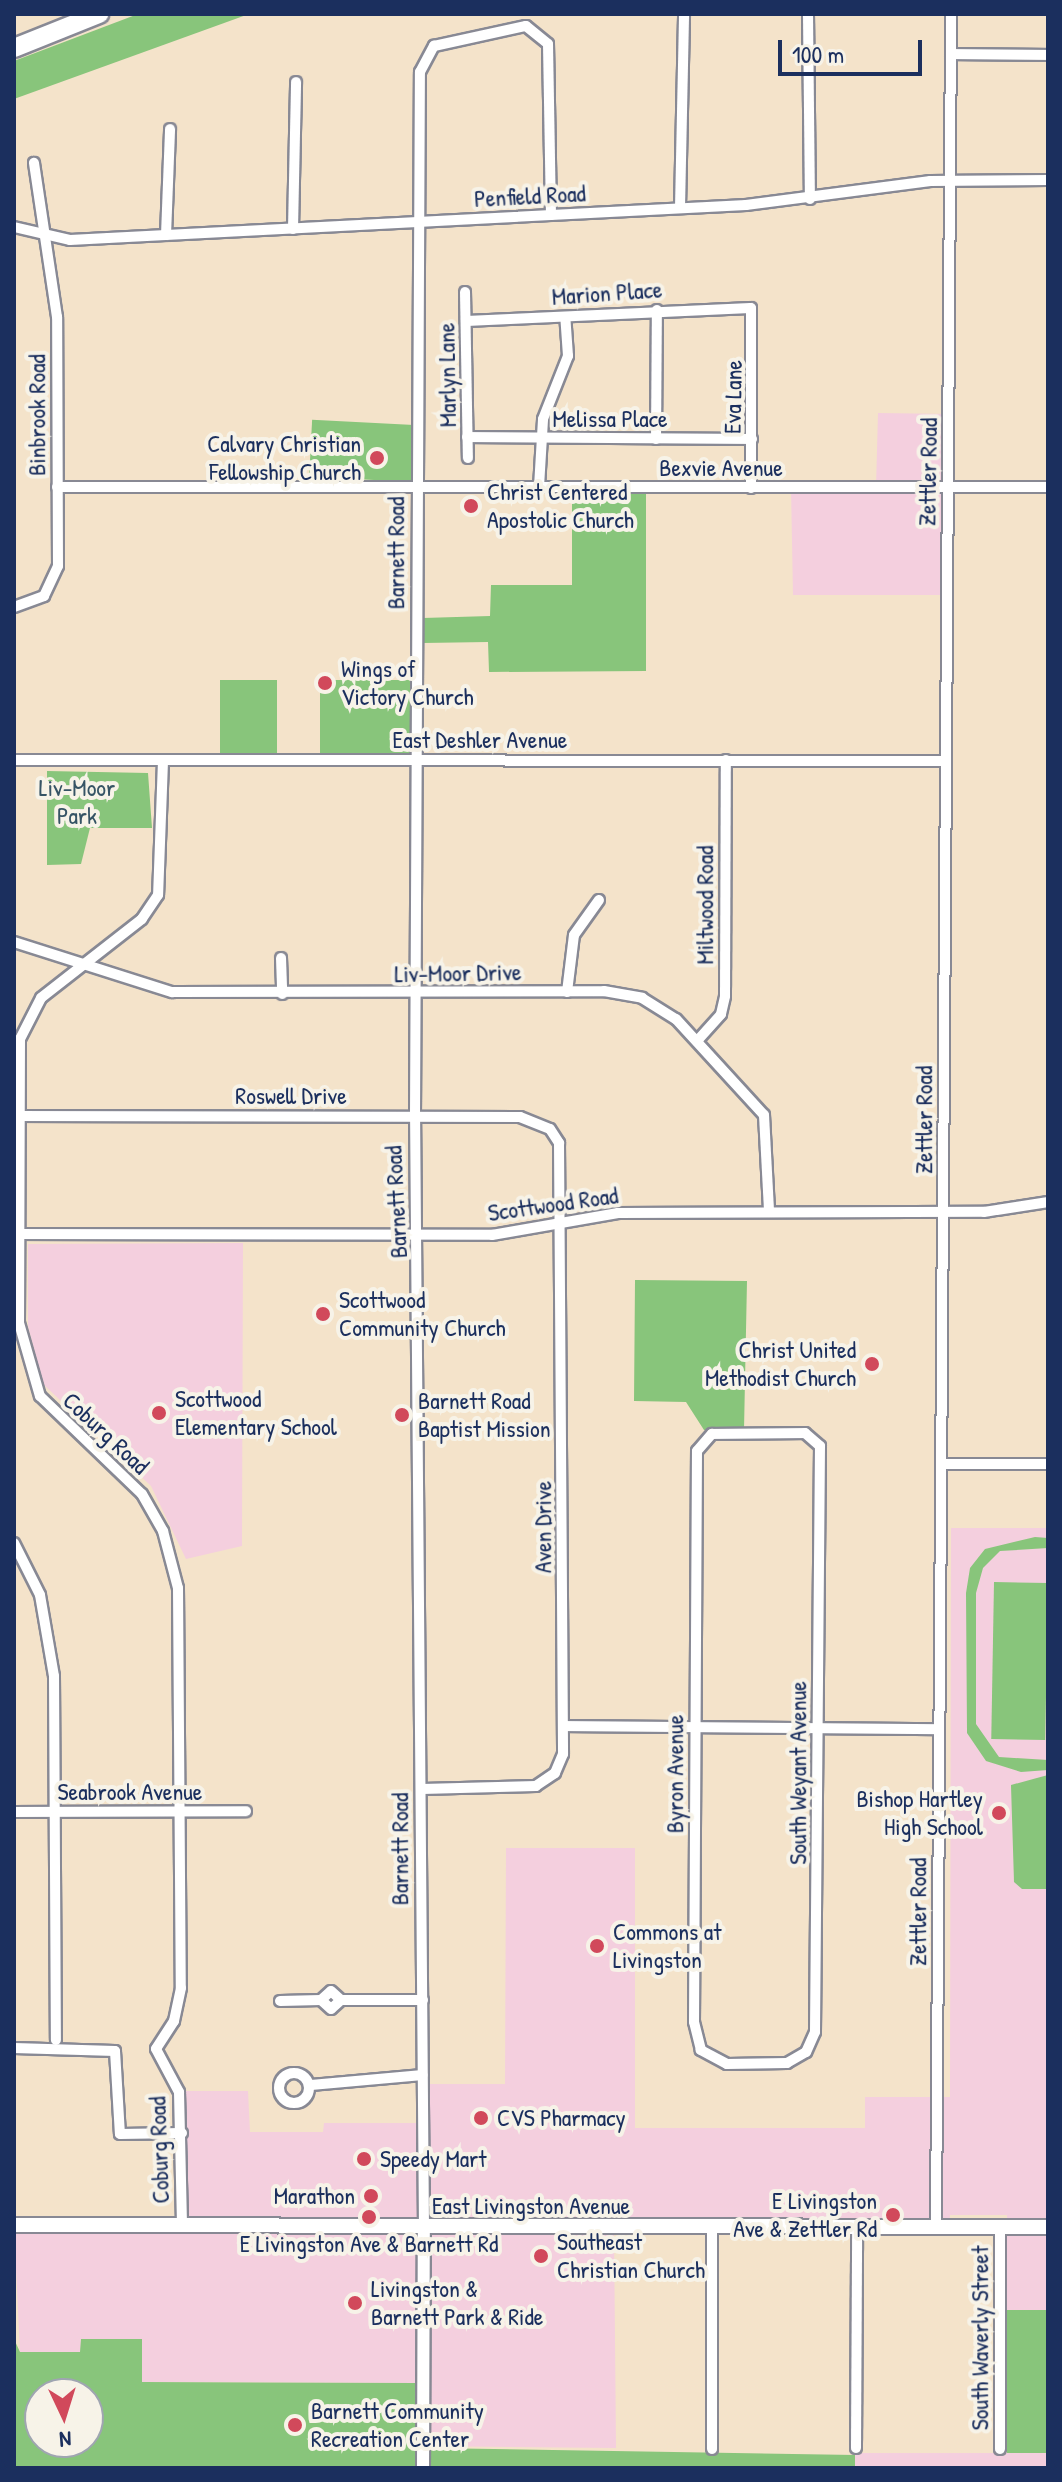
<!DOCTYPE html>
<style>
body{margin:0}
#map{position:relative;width:1062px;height:2482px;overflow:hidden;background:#f4e3ca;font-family:"Patrick Hand",sans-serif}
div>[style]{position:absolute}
.built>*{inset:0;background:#f4cfde;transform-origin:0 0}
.green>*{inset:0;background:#88c57b;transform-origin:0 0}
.roads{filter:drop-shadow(2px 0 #888994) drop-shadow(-2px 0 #888994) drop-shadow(0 2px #888994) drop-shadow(0 -2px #888994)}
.minor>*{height:10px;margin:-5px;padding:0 5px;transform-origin:5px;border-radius:5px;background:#fff}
.minor>.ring{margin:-5px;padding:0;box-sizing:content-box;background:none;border:10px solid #fff;border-radius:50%}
.tertiary>*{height:12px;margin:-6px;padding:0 6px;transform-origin:6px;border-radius:6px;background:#fff}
.secondary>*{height:14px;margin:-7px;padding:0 7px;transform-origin:7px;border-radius:7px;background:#fff}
.motorway>*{height:18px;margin:-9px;padding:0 9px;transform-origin:9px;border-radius:9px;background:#fff}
.dots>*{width:22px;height:22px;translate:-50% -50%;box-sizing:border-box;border:4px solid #f7f3e8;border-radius:50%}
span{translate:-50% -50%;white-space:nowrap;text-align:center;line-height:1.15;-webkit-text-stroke:8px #f7f3e8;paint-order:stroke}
.street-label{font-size:24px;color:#1b2f5e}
.poi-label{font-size:24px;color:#1b2f5e}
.right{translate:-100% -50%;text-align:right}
.left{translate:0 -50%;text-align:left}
.park-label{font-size:24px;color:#365465}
.frame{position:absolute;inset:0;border:16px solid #1b2f5e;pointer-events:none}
.north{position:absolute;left:24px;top:2378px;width:80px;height:80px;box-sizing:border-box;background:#f7f3e8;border:2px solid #9fa5b1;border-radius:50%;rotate:176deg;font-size:22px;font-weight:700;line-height:32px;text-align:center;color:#1b2f5e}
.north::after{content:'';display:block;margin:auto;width:28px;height:36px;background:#d1495b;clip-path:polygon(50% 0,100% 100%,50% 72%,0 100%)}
.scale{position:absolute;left:778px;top:40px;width:144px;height:36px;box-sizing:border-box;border:4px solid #1b2f5e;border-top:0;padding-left:10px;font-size:24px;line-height:28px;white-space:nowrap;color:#1b2f5e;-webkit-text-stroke:6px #f7f3e8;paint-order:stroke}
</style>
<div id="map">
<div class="built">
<div style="clip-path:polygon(878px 413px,949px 414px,947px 595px,793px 595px,791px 488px,876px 487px)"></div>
<div style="clip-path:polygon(243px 1243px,242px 1546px,186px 1559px,151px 1486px,43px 1384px,28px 1326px,28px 1244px)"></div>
<div style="clip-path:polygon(951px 1528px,1048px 1528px,1048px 2310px,1007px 2311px,1007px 2215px,950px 2215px,949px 2228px,614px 2230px,616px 2448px,417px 2446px,415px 2383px,142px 2382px,142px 2339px,81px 2339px,81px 2352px,20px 2352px,14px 2226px,183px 2228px,181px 2091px,248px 2091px,250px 2132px,323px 2132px,324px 2123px,424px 2123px,424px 2084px,505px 2084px,506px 1848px,635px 1848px,635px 2128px,865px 2128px,865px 2097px,950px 2097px)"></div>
<div style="left:1048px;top:2453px;width:15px;height:193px;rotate:90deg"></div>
</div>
<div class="green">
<div style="clip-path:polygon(138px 14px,249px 14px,14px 99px,14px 61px)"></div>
<div style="left:414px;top:425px;width:57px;height:102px;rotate:93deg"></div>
<div style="clip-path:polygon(572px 493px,646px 494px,646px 671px,489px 672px,488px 642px,423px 643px,423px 618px,490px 616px,491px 585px,572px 585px)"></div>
<div style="left:220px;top:680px;width:57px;height:77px"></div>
<div style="left:320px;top:680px;width:93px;height:76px"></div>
<div style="clip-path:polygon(47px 771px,148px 773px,152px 828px,90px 828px,81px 864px,47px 865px)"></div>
<div style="clip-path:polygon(635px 1280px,747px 1281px,744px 1430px,704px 1430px,686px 1402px,634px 1401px)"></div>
<div style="clip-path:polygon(1035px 1537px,1048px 1538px,1048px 1548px,1000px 1551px,983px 1568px,976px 1593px,976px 1724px,999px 1757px,1048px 1760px,1048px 1770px,1021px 1772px,986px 1761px,967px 1733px,966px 1593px,970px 1568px,985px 1549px)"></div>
<div style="left:994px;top:1582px;width:54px;height:157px;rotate:1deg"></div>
<div style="clip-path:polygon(1048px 1775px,1048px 1889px,1022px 1889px,1014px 1882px,1011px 1785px)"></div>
<div style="left:1048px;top:2310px;width:143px;height:41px;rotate:90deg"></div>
<div style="clip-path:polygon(evenodd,14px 2339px,20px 2352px,80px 2352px,81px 2339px,142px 2339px,142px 2382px,416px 2383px,417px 2468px,14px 2468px,14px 2339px,40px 2394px,88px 2394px,88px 2442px,40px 2442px,40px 2394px)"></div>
<div style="clip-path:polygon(429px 2448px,855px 2455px,855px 2468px,429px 2468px)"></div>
</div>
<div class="roads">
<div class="minor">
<div style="left:808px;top:14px;width:185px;rotate:89.4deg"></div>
<div style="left:951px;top:54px;width:97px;rotate:0.6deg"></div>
<div style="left:680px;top:208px;width:194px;rotate:-88.8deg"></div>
<div style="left:14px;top:227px;width:57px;rotate:13.1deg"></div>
<div style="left:70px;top:240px;width:38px;rotate:-3deg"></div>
<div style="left:108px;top:238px;width:639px;rotate:-2.96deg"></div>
<div style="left:746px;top:205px;width:186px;rotate:-7.4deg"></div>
<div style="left:930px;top:181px;width:118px;rotate:-0.5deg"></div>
<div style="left:293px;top:229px;width:147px;rotate:-88.8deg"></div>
<div style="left:166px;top:235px;width:106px;rotate:-87.8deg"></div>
<div style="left:465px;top:292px;width:166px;rotate:89deg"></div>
<div style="left:466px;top:321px;width:285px;rotate:-2.6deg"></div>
<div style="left:751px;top:308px;width:180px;rotate:90deg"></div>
<div style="left:467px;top:437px;width:285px;rotate:0.4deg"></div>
<div style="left:656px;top:439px;width:129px;rotate:-89.6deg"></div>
<div style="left:57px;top:487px;width:991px"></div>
<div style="left:539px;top:487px;width:68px;rotate:-86.6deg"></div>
<div style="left:543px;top:419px;width:68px;rotate:-68.4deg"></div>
<div style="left:568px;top:356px;width:39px;rotate:-94deg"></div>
<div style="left:14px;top:607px;width:32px;rotate:-20deg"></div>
<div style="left:44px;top:596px;width:33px;rotate:-65deg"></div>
<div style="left:58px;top:566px;width:249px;rotate:-90.2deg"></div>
<div style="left:57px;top:317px;width:156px;rotate:-98.5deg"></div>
<div style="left:14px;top:760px;width:932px;rotate:0.06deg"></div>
<div style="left:163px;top:761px;width:134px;rotate:92.1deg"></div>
<div style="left:158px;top:895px;width:29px;rotate:124deg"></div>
<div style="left:142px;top:919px;width:128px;rotate:142deg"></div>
<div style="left:41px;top:998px;width:46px;rotate:117.1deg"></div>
<div style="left:20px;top:1039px;width:284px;rotate:90.2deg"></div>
<div style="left:19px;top:1323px;width:76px;rotate:74deg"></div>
<div style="left:40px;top:1396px;width:141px;rotate:43.9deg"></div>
<div style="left:142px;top:1494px;width:43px;rotate:60.4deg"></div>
<div style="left:163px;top:1531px;width:59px;rotate:75.3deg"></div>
<div style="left:178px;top:1588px;width:400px;rotate:89.6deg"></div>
<div style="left:181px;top:1988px;width:34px;rotate:102deg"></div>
<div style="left:174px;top:2021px;width:33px;rotate:123deg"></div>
<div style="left:156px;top:2049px;width:49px;rotate:61.9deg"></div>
<div style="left:179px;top:2092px;width:134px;rotate:88.7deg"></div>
<div style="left:14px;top:942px;width:166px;rotate:17.6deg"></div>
<div style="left:172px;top:992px;width:432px;rotate:-0.1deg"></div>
<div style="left:604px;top:991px;width:39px;rotate:10deg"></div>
<div style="left:642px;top:998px;width:40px;rotate:32deg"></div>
<div style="left:676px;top:1019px;width:130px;rotate:47.5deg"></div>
<div style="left:764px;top:1115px;width:96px;rotate:87deg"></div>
<div style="left:281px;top:958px;width:36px;rotate:88deg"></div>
<div style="left:567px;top:992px;width:57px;rotate:-83deg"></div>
<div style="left:574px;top:935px;width:43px;rotate:-54.5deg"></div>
<div style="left:697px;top:1041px;width:36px;rotate:-48deg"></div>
<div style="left:721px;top:1014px;width:18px;rotate:-77deg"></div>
<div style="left:725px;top:996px;width:236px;rotate:-89.8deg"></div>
<div style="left:14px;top:1116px;width:506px;rotate:0.11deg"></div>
<div style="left:520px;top:1117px;width:32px;rotate:22deg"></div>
<div style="left:550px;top:1129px;width:17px;rotate:57deg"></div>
<div style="left:559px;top:1143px;width:611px;rotate:89.62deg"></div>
<div style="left:563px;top:1754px;width:21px;rotate:113deg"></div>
<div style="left:555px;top:1773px;width:23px;rotate:146deg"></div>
<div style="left:536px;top:1786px;width:114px;rotate:178.5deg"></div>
<div style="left:14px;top:1234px;width:478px;rotate:0.1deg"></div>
<div style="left:492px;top:1235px;width:128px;rotate:-9.9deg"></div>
<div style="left:618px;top:1213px;width:366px;rotate:-0.2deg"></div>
<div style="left:984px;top:1212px;width:65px;rotate:-8.9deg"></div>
<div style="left:805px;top:1433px;width:20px;rotate:41deg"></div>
<div style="left:820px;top:1446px;width:586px;rotate:90.49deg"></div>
<div style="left:815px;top:2032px;width:22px;rotate:114deg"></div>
<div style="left:806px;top:2052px;width:22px;rotate:150deg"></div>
<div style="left:787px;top:2063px;width:60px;rotate:179deg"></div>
<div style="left:727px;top:2064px;width:30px;rotate:-152deg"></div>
<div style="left:701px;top:2050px;width:29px;rotate:-104deg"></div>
<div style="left:694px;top:2022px;width:571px;rotate:-89.7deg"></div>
<div style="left:697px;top:1451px;width:23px;rotate:-49deg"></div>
<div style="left:712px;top:1434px;width:93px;rotate:-0.6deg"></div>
<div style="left:942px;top:1464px;width:106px"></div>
<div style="left:14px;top:1543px;width:58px;rotate:63.4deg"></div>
<div style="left:40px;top:1595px;width:82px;rotate:80.2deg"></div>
<div style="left:54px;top:1676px;width:364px;rotate:89.7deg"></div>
<div style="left:564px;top:1726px;width:375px;rotate:0.5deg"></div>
<div style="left:14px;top:1812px;width:232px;rotate:-0.2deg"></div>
<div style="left:341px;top:2000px;width:13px;rotate:138deg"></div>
<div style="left:331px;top:2009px;width:13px;rotate:-138deg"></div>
<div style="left:321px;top:2000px;width:13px;rotate:-42deg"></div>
<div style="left:331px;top:1991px;width:13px;rotate:42deg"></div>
<div style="left:341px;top:2000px;width:82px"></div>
<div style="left:280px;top:2001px;width:41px;rotate:-1.4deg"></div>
<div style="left:14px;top:2048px;width:101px;rotate:1.7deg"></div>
<div style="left:115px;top:2051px;width:83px;rotate:86.6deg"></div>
<div style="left:120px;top:2134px;width:62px;rotate:-0.9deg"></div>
<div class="ring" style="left:279px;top:2073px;width:20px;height:20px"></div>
<div style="left:311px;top:2085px;width:112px;rotate:-5.1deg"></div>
<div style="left:712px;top:2227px;width:222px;rotate:90deg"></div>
<div style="left:936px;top:2227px;width:2213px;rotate:-89.61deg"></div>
<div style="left:424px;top:2228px;width:1111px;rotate:-90.46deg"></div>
<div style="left:415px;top:1117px;width:1045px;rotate:-89.73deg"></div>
<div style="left:420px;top:72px;width:30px;rotate:-62deg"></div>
<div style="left:434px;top:46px;width:94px;rotate:-12.3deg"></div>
<div style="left:526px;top:26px;width:28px;rotate:39deg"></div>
<div style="left:548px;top:44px;width:171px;rotate:89deg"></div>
<div style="left:856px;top:2448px;width:221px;rotate:-89.7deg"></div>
<div style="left:1000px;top:2449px;width:222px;rotate:-90deg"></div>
</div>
<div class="tertiary">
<div style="left:423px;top:2468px;width:240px;rotate:-89.8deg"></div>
</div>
<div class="secondary">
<div style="left:14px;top:2225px;width:1034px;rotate:0.11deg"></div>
</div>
<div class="motorway">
<div style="left:14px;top:48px;width:92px;rotate:-21.8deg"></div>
</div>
</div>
<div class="dots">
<div style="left:377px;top:458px;background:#d1495b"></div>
<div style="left:471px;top:506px;background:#d1495b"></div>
<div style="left:325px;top:683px;background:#d1495b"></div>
<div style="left:323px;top:1314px;background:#d1495b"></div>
<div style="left:872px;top:1364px;background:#d1495b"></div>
<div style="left:159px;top:1413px;background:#d1495b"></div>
<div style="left:402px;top:1415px;background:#d1495b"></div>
<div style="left:999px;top:1813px;background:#d1495b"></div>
<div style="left:597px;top:1946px;background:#d1495b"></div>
<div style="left:481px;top:2118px;background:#d1495b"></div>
<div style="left:364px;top:2159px;background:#d1495b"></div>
<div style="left:371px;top:2196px;background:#d1495b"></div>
<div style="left:893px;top:2215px;background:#d1495b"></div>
<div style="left:369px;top:2217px;background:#d1495b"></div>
<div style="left:541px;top:2256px;background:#d1495b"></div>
<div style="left:355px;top:2303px;background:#d1495b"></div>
<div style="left:295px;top:2425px;background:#d1495b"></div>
</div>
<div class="street-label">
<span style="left:530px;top:196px;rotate:-3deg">Penfield Road</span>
<span style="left:607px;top:293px;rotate:-4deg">Marion Place</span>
<span style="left:447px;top:375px;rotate:-91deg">Marlyn Lane</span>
<span style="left:733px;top:397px;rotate:-89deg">Eva Lane</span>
<span style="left:37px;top:415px;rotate:-90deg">Binbrook Road</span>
<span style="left:610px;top:419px">Melissa Place</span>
<span style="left:721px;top:468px">Bexvie Avenue</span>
<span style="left:928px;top:472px;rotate:-89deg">Zettler Road</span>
<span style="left:396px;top:553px;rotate:-90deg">Barnett Road</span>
<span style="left:480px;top:740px">East Deshler Avenue</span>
<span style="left:705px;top:905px;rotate:-90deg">Miltwood Road</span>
<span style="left:458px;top:973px;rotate:-1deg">Liv-Moor Drive</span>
<span style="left:291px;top:1096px">Roswell Drive</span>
<span style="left:924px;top:1120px;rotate:-90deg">Zettler Road</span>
<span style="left:396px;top:1202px;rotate:-93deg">Barnett Road</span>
<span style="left:553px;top:1204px;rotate:-8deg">Scottwood Road</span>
<span style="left:106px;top:1433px;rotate:43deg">Coburg Road</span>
<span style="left:543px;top:1527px;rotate:-90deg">Aven Drive</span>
<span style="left:798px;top:1773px;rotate:-90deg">South Weyant Avenue</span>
<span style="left:675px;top:1774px;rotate:-90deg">Byron Avenue</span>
<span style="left:130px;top:1792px">Seabrook Avenue</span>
<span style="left:400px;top:1849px;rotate:-90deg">Barnett Road</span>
<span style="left:918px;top:1912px;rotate:-90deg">Zettler Road</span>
<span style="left:159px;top:2150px;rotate:-92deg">Coburg Road</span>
<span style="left:531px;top:2206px">East Livingston Avenue</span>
<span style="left:980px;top:2338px;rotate:-90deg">South Waverly Street</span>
</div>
<div class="poi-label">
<span class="right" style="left:361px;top:458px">Calvary Christian<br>Fellowship Church</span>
<span class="left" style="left:487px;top:506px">Christ Centered<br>Apostolic Church</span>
<span class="left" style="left:341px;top:683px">Wings of<br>Victory Church</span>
<span class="left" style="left:339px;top:1314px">Scottwood<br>Community Church</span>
<span class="right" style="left:856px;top:1364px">Christ United<br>Methodist Church</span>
<span class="left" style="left:175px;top:1413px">Scottwood<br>Elementary School</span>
<span class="left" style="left:418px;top:1415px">Barnett Road<br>Baptist Mission</span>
<span class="right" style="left:983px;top:1813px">Bishop Hartley<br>High School</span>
<span class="left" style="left:613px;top:1946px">Commons at<br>Livingston</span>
<span class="left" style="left:497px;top:2118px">CVS Pharmacy</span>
<span class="left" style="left:380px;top:2159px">Speedy Mart</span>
<span class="right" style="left:355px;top:2196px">Marathon</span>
<span class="right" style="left:877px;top:2215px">E Livingston<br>Ave &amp; Zettler Rd</span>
<span class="left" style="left:557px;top:2256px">Southeast<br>Christian Church</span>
<span style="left:369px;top:2244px">E Livingston Ave &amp; Barnett Rd</span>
<span class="left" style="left:371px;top:2303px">Livingston &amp;<br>Barnett Park &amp; Ride</span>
<span class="left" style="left:311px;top:2425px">Barnett Community<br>Recreation Center</span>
</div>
<div class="park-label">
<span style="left:77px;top:802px">Liv-Moor<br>Park</span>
</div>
<div class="frame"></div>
<div class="north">N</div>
<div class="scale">100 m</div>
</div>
